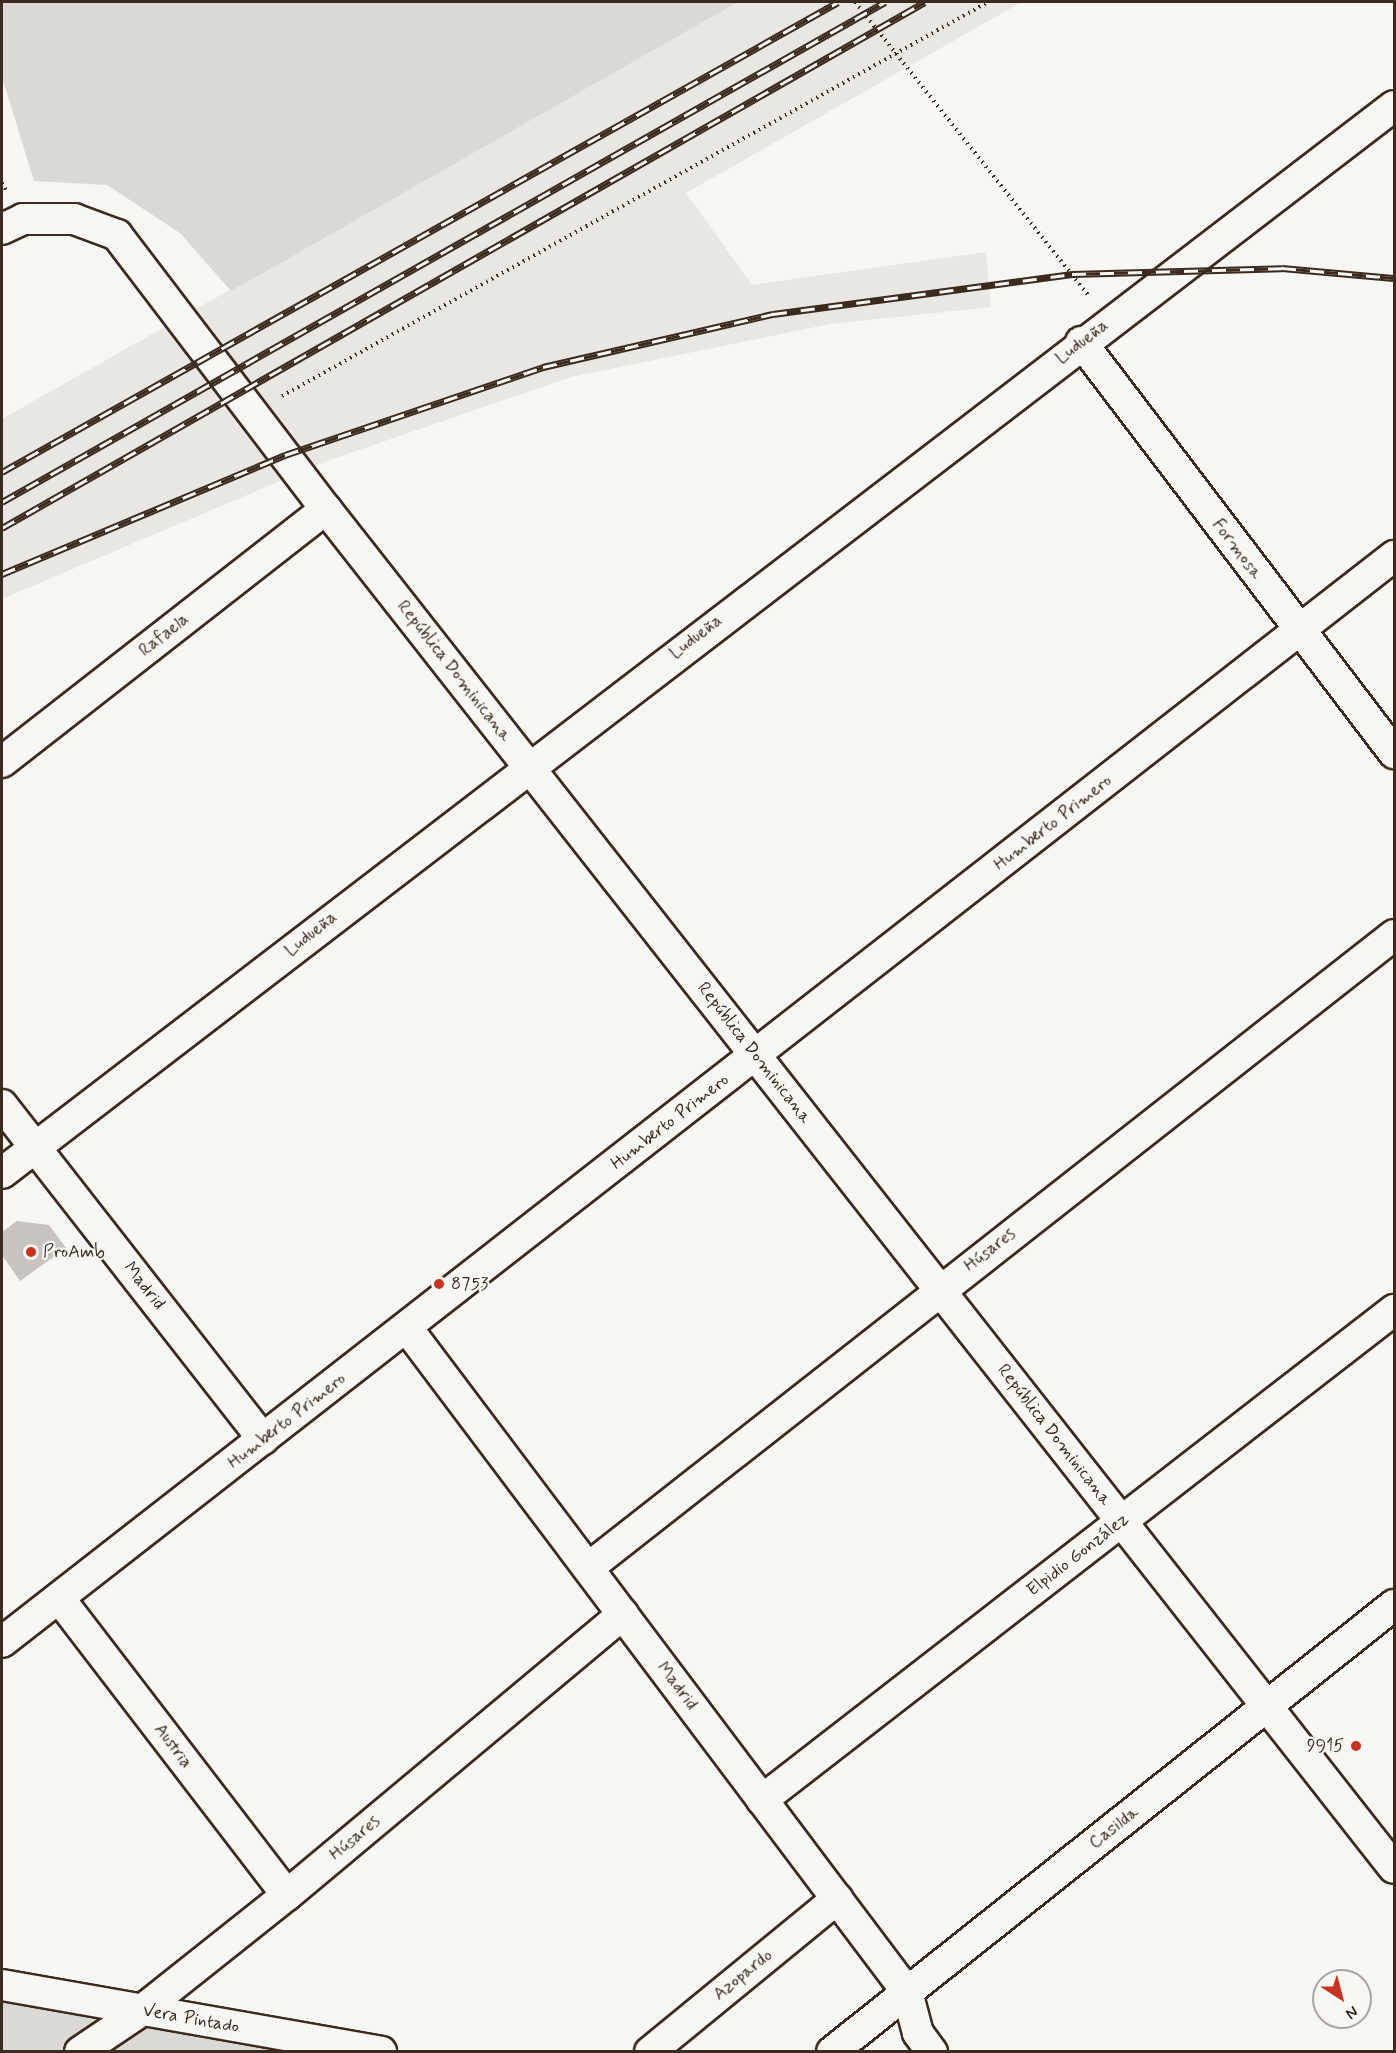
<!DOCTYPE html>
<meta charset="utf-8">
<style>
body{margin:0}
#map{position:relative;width:1396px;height:2053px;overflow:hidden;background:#f6f6f2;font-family:Mynerve,sans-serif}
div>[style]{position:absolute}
.built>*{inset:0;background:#e8e7e2}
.green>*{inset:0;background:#dad9d3}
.building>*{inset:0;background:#c8c3be}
.path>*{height:4px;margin-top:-2px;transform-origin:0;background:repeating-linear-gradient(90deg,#3b2a1e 0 1.5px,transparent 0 6px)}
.roads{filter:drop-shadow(2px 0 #3b2a1e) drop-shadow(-2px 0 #3b2a1e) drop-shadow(0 2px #3b2a1e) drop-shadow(0 -2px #3b2a1e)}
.street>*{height:30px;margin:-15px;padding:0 15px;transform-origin:15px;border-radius:15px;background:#f6f6f2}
.rail>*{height:7px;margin-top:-3.5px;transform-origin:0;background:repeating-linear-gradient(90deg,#f6f6f2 0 14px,#3b2a1e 0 28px);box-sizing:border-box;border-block:2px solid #3b2a1e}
.dots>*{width:16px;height:16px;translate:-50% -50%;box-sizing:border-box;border:3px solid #f6f6f2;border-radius:50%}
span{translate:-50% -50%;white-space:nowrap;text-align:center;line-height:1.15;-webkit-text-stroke:4.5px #f6f6f2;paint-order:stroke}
.street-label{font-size:18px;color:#3b2a1e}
.poi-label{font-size:18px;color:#3b2a1e}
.left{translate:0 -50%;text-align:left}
.right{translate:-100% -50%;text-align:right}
.frame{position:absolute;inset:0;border:3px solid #3b2a1e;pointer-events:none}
.north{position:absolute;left:1312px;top:1969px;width:60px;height:60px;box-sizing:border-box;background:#f6f6f2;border:2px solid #aba49d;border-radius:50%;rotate:144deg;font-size:16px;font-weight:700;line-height:24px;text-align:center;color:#3b2a1e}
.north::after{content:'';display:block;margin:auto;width:21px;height:27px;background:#c8321e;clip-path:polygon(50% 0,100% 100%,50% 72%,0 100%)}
</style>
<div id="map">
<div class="built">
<div style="clip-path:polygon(738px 2px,1022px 2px,686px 193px,752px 285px,986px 252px,991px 307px,830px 324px,571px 377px,327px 461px,2px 599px,2px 419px)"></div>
</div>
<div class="green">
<div style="clip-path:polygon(2px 2px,738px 2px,231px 291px,180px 233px,107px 185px,34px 181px,2px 77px)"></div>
<div style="clip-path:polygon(2px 1985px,381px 2051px,2px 2051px)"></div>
</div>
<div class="building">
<div style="clip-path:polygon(17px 1221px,49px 1225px,66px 1248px,20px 1281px,2px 1255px,2px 1232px)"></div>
</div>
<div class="path">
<div style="left:855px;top:2px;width:377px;rotate:51.5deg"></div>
<div style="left:2px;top:183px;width:8px;rotate:60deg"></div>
<div style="left:282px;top:396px;width:808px;rotate:-29.16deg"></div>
</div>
<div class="roads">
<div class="street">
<div style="left:2px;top:229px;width:23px;rotate:-25deg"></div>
<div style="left:23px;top:219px;width:51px"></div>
<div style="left:74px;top:219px;width:46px;rotate:20.4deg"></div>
<div style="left:117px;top:235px;width:345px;rotate:52.7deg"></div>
<div style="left:326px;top:509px;width:1728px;rotate:51.84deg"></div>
<div style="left:1081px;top:342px;width:517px;rotate:52.71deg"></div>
<div style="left:2px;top:762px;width:411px;rotate:-38deg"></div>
<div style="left:2px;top:1105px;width:424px;rotate:52deg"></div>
<div style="left:2px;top:1173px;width:1754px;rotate:-37.47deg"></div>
<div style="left:407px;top:1328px;width:831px;rotate:53.02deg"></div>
<div style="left:907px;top:1992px;width:42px;rotate:75deg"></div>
<div style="left:918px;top:2033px;width:24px;rotate:54deg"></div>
<div style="left:588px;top:1568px;width:1025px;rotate:-38.14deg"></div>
<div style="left:59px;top:1598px;width:374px;rotate:52.5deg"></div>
<div style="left:2px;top:1642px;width:1766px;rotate:-37.96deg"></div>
<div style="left:762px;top:1800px;width:800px;rotate:-37.79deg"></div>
<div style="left:2px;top:1985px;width:385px;rotate:10deg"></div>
<div style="left:80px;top:2052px;width:73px;rotate:-33.9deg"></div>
<div style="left:141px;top:2011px;width:186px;rotate:-38.5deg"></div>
<div style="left:287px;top:1895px;width:438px;rotate:-39.9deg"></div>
<div style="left:650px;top:2052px;width:242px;rotate:-39.3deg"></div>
<div style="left:832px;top:2052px;width:718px;rotate:-38.5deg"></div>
</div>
</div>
<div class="rail">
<div style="left:2px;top:472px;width:959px;rotate:-29.34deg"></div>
<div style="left:2px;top:502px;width:1015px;rotate:-29.52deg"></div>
<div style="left:2px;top:528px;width:1062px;rotate:-29.68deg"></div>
<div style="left:2px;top:574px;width:307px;rotate:-22.8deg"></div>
<div style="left:285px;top:455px;width:273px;rotate:-18.8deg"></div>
<div style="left:543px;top:367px;width:236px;rotate:-13deg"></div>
<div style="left:773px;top:314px;width:302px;rotate:-7.6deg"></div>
<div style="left:1072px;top:274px;width:210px;rotate:-1.6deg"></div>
<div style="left:1282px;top:268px;width:112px;rotate:5.1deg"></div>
</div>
<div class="dots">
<div style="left:31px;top:1252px;background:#c8321e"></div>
<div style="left:439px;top:1284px;background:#c8321e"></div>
<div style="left:1356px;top:1746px;background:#c8321e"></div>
</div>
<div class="street-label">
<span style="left:1082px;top:342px;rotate:-37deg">Ludueña</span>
<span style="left:1237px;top:549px;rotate:53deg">Formosa</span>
<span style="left:164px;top:635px;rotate:-38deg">Rafaela</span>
<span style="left:696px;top:637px;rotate:-37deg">Ludueña</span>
<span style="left:454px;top:671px;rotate:52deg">República Dominicana</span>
<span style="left:1053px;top:823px;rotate:-38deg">Humberto Primero</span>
<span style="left:311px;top:934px;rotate:-38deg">Ludueña</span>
<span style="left:754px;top:1053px;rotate:52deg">República Dominicana</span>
<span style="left:670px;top:1122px;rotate:-38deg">Humberto Primero</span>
<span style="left:990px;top:1250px;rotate:-38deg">Húsares</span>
<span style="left:144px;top:1286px;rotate:52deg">Madrid</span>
<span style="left:287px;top:1421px;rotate:-38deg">Humberto Primero</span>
<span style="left:1054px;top:1435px;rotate:52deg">República Dominicana</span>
<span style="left:1078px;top:1555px;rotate:-38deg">Elpidio González</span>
<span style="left:677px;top:1686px;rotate:53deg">Madrid</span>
<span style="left:173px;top:1746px;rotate:53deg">Austria</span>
<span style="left:1114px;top:1828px;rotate:-38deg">Casilda</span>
<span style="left:355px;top:1838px;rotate:-40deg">Húsares</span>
<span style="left:743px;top:1975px;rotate:-39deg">Azopardo</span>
<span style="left:191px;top:2019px;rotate:10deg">Vera Pintado</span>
</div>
<div class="poi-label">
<span class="left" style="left:43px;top:1252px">ProAmb</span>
<span class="left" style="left:451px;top:1284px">8753</span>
<span class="right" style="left:1344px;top:1746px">9915</span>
</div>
<div class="frame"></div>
<div class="north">N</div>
</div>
